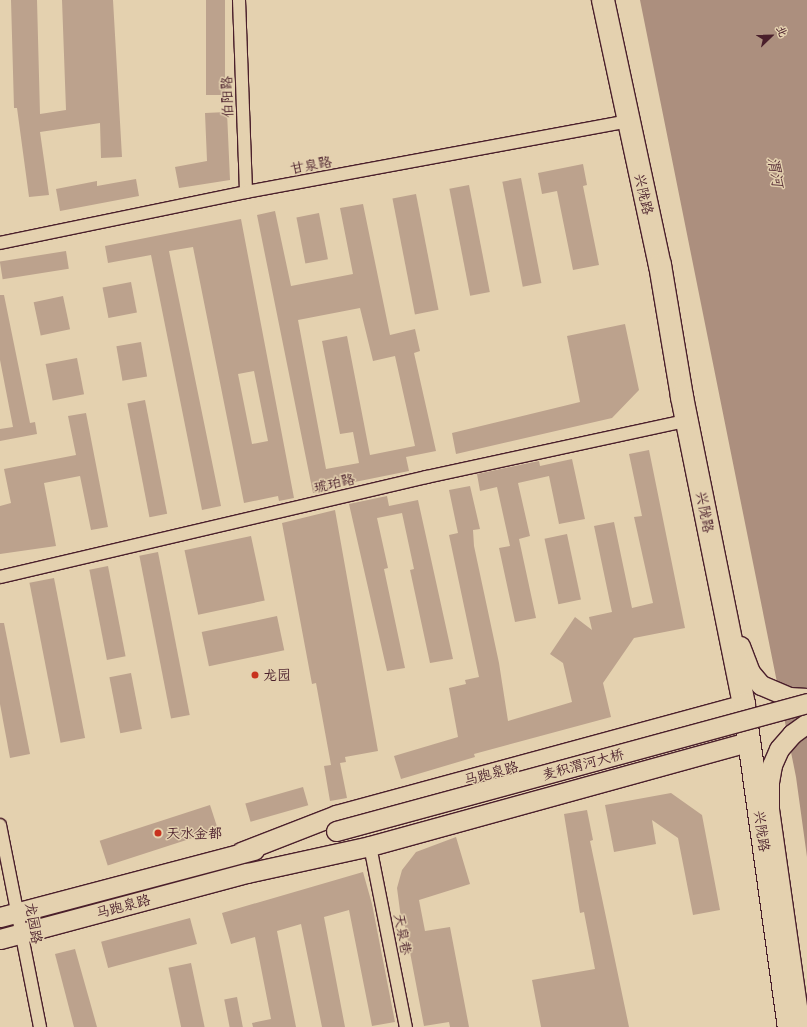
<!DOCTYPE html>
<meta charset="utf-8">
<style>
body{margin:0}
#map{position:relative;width:807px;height:1027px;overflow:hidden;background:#e4d1af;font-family:"Patrick Hand","LXGW WenKai TC",sans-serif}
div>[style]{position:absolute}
.water>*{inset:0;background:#ac8f7e}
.building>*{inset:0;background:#bca28d;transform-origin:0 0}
.roads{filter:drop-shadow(1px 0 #4a1f2b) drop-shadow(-1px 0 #4a1f2b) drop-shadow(0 1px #4a1f2b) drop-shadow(0 -1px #4a1f2b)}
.street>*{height:12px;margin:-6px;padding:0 6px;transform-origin:6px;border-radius:6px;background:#e4d1af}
.primary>*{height:19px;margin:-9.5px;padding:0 9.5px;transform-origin:9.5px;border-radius:9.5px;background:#e4d1af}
.highway>*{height:22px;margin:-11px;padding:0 11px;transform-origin:11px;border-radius:11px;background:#e4d1af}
.bridges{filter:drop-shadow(1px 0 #4a1f2b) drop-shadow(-1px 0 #4a1f2b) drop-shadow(0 1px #4a1f2b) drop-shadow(0 -1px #4a1f2b)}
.primary-bridge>*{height:19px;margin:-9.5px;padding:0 9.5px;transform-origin:9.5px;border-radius:9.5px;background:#e4d1af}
.dots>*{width:11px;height:11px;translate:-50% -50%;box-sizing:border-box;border:2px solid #e4d1af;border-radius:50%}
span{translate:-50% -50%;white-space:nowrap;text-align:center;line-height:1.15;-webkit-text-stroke:3px #e4d1af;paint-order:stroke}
.street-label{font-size:14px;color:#4a1f2b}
.poi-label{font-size:14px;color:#4a1f2b}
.left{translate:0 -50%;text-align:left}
.water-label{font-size:15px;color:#5e353c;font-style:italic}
.north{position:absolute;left:751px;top:16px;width:40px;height:40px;-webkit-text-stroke:3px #e4d1af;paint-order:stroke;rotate:67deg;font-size:11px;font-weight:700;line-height:16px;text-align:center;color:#4a1f2b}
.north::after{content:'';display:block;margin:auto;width:14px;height:18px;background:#4a1f2b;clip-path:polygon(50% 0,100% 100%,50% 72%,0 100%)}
</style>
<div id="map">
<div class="water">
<div style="clip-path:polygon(640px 0,807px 0,807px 857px,796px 777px)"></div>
</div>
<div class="building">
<div style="clip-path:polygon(11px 0,37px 0,40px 114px,66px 110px,62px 0,113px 0,122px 157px,101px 158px,100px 123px,40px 132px,49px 195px,29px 197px,17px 108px,14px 108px)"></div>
<div style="left:206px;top:0;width:19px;height:95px"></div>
<div style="clip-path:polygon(227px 112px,230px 180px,179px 188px,175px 167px,207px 161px,205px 113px)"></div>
<div style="clip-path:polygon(583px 164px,587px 185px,583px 186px,599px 265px,573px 270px,557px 191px,542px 194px,538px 173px)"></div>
<div style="left:521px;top:178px;width:107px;height:19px;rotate:79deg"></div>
<div style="clip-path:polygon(136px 179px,139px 196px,60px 211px,56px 189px,97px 181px,97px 186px)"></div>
<div style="left:469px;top:185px;width:109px;height:20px;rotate:79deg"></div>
<div style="left:416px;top:194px;width:118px;height:24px;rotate:79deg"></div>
<div style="clip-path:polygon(evenodd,363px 204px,390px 335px,415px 329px,420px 351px,414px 353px,436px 451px,406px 457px,409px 471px,330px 487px,330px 490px,313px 493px,257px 215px,275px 211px,291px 286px,353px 274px,340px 208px,363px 204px,360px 308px,373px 361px,395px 356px,415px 446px,370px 455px,347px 336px,322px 341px,340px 434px,353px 432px,359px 463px,326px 469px,298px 320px,360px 308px)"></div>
<div style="left:319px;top:213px;width:47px;height:23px;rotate:79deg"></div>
<div style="clip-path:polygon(evenodd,241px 219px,294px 498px,279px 501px,278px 496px,244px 503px,193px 247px,169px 251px,221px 506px,202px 510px,151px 255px,108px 263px,105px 246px,241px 219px,254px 371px,268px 441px,252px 444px,238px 374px,254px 371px)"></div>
<div style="left:66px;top:251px;width:18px;height:67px;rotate:81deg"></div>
<div style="left:131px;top:282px;width:31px;height:29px;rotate:79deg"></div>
<div style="clip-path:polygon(0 295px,4px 295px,30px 423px,35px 422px,37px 434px,0 441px,0 429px,13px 427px,0 360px)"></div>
<div style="left:63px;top:296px;width:34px;height:30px;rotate:78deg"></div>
<div style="clip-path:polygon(625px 324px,639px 390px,612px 418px,456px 454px,452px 433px,580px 402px,567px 336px)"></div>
<div style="left:141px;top:342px;width:35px;height:25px;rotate:80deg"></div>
<div style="left:77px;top:358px;width:37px;height:32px;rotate:79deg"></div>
<div style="left:145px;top:400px;width:116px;height:18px;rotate:79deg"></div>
<div style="clip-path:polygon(86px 413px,108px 527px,91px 530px,80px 476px,44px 483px,56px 546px,0 554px,0 506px,11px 503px,4px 469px,76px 455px,68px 416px)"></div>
<div style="clip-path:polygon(649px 450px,685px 628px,634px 638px,603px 683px,611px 717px,474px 754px,475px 757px,401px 779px,394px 756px,458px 737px,449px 688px,466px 684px,465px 680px,479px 677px,449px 535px,458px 533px,449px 490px,470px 486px,480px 529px,473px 530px,474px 546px,499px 663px,508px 721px,572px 702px,563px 663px,550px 654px,575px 617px,592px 630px,589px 617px,612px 612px,594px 526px,614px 522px,632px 608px,653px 603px,634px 517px,642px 516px,629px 454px)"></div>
<div style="clip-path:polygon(572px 459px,585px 519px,559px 524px,549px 476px,518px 483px,530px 536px,519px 539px,536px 618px,515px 622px,499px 548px,510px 546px,497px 487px,480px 491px,477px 474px,539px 461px,540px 466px)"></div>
<div style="clip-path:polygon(387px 496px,389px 506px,418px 500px,453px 659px,430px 663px,410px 570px,414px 569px,402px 513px,377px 518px,388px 568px,384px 569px,405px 668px,387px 671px,349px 504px)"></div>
<div style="clip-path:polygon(335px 510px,378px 751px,345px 757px,346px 762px,340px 763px,347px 798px,330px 801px,324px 766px,331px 765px,316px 683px,312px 684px,282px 523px)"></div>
<div style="left:567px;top:534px;width:67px;height:23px;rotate:78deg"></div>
<div style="left:251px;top:536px;width:66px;height:68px;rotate:78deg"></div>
<div style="left:158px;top:552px;width:166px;height:19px;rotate:79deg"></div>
<div style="left:108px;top:566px;width:92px;height:19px;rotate:79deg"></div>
<div style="left:54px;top:578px;width:163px;height:25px;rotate:79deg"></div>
<div style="left:277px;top:616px;width:35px;height:77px;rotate:78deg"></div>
<div style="clip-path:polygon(0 623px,4px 623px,30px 754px,10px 758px,0 704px)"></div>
<div style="left:131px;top:673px;width:57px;height:22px;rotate:79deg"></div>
<div style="left:303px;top:787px;width:19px;height:60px;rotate:74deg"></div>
<div style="clip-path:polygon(671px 793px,702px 815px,720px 910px,693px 915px,678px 838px,652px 820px,656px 844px,614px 852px,605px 805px)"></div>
<div style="left:210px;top:805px;width:26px;height:116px;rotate:72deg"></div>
<div style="clip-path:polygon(587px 810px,593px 840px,590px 841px,629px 1027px,541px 1027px,532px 980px,595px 969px,584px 912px,580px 913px,564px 814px)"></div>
<div style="clip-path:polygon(456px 837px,470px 884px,419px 900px,425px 931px,450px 927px,469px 1027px,450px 1027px,449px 1022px,424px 1026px,405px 926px,402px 926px,397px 888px,402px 870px,416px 852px)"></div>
<div style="clip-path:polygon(363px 872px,372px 904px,395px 1022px,372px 1026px,349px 910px,324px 917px,345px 1027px,322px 1027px,301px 924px,277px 931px,296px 1027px,253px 1027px,252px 1023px,271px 1019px,255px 937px,231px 944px,222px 913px)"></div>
<div style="left:190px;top:918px;width:27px;height:92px;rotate:75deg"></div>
<div style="clip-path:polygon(75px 949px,97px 1027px,74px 1027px,55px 954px)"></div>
<div style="left:191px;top:963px;width:66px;height:23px;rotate:78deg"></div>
<div style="left:237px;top:997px;width:31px;height:13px;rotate:79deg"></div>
</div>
<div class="roads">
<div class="street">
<div style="left:239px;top:0;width:192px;rotate:87.9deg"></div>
<div style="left:0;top:243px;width:251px;rotate:-11.7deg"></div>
<div style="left:246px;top:192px;width:389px;rotate:-10.5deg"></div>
<div style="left:0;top:577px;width:438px;rotate:-13.2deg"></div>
<div style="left:426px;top:477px;width:256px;rotate:-12.2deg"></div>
<div style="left:0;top:825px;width:206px;rotate:78.8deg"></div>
<div style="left:370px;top:846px;width:185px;rotate:78.8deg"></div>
</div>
<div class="primary">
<div style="left:740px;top:646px;width:28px;rotate:69deg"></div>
<div style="left:750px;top:672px;width:17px;rotate:50deg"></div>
<div style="left:761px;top:685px;width:30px;rotate:23deg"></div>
<div style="left:789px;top:697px;width:18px;rotate:3deg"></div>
<div style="left:241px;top:852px;width:102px;rotate:-21.3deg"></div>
<div style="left:336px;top:815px;width:423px;rotate:-15.2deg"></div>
<div style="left:0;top:917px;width:263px;rotate:-14.8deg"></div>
<div style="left:0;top:939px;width:256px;rotate:-15deg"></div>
<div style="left:247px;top:873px;width:126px;rotate:-12.4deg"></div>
<div style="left:370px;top:846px;width:394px;rotate:-15.4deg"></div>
<div style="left:800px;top:1027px;width:221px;rotate:-98.1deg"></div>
<div style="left:769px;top:808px;width:26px;rotate:-90deg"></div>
<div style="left:769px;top:782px;width:17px;rotate:-80deg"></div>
<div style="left:772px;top:765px;width:17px;rotate:-66deg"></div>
<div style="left:779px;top:749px;width:20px;rotate:-49deg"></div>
<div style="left:792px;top:734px;width:19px;rotate:-36deg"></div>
</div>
<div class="highway">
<div style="left:603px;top:0;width:271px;rotate:77.9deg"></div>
<div style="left:660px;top:265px;width:134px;rotate:80.5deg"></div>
<div style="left:682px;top:397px;width:313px;rotate:78.6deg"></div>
<div style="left:744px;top:704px;width:326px;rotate:82.1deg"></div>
</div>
</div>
<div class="bridges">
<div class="primary-bridge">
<div style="left:336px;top:831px;width:488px;rotate:-15.2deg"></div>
</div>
</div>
<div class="dots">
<div style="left:255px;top:675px;background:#c8321e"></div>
<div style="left:158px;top:833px;background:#c8321e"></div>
</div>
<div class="street-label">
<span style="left:227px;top:97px;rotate:-92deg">伯阳路</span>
<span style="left:311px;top:165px;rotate:-11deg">甘泉路</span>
<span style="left:644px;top:194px;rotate:77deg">兴陇路</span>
<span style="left:334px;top:483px;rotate:-13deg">琥珀路</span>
<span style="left:705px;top:512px;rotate:79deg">兴陇路</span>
<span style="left:583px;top:764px;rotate:-15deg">麦积渭河大桥</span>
<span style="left:491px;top:773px;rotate:-15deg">马跑泉路</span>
<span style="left:762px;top:831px;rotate:82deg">兴陇路</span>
<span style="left:123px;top:906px;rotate:-15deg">马跑泉路</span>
<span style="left:34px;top:923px;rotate:80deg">龙园路</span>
<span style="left:403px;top:934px;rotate:79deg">天泉巷</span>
</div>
<div class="poi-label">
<span class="left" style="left:263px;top:675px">龙园</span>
<span class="left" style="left:166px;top:833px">天水金都</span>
</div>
<div class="water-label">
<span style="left:776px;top:172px;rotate:80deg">渭河</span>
</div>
<div class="north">北</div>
</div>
